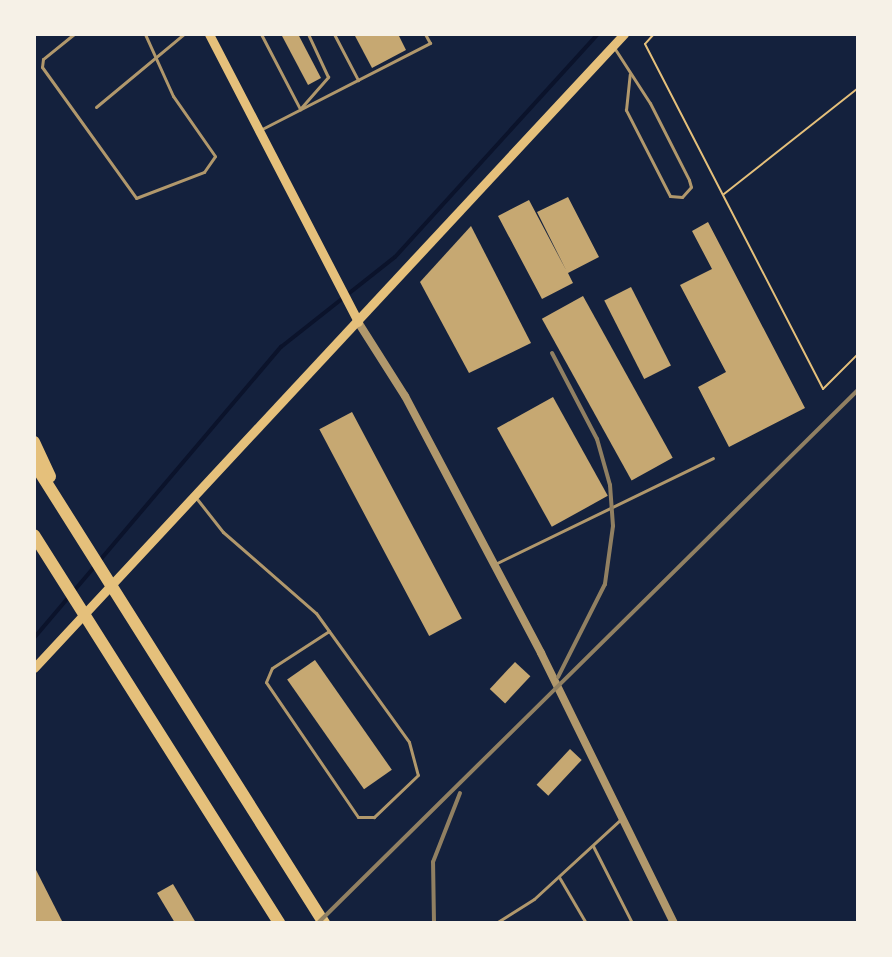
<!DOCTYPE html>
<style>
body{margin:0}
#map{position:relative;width:892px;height:957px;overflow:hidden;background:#14213d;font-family:"Alegreya Sans",sans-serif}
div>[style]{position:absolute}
.stream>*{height:4px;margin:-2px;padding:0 2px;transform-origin:2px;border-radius:2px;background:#0b132b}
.building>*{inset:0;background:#c6a872;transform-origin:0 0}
.path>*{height:2px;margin:-1px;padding:0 1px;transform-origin:1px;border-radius:1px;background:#e5c07b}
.service>*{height:3px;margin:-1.5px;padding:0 1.5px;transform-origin:1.5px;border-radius:1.5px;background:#b1986c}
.tertiary>*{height:8px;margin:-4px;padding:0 4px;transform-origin:4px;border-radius:4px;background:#b1986c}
.secondary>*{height:9px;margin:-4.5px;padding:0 4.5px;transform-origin:4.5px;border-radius:4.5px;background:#e5c07b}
.motorway>*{height:12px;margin:-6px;padding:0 6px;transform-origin:6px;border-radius:6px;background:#e5c07b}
.rail>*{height:4px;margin:-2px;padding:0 2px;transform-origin:2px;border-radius:2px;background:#918062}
span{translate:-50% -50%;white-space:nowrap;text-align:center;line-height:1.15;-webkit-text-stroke:6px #f6f1e7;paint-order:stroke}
.frame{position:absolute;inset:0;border:36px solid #f6f1e7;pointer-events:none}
</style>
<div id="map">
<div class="stream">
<div style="left:34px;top:638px;width:382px;rotate:-49.7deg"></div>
<div style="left:281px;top:347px;width:145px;rotate:-38.3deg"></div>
<div style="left:395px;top:257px;width:302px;rotate:-47.7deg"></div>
</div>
<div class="building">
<div style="clip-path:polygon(281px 34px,298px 34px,321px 78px,308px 85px)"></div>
<div style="clip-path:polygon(354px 34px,398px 34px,406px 50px,372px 68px)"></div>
<div style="clip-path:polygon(568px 197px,599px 257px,568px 273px,573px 283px,542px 299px,498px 216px,529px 200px,566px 270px,537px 212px)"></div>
<div style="clip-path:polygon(708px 222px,805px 408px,729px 447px,698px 387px,726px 372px,680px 285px,712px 269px,692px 231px)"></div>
<div style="clip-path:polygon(471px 226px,531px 343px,469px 373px,420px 282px)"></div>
<div style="left:631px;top:287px;width:88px;height:30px;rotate:63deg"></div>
<div style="left:583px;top:296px;width:185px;height:47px;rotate:61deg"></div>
<div style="left:553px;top:397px;width:113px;height:64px;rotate:61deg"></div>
<div style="left:352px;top:412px;width:234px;height:37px;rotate:62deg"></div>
<div style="left:315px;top:660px;width:134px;height:34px;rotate:55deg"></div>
<div style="left:515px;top:662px;width:21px;height:37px;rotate:43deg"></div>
<div style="left:570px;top:749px;width:16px;height:49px;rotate:43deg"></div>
<div style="clip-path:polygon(34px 866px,63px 923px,34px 923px)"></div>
<div style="clip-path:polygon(173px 884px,196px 923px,175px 923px,157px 893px)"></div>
</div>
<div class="path">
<div style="left:654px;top:34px;width:13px;rotate:132deg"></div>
<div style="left:645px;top:44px;width:388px;rotate:62.7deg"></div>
<div style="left:823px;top:389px;width:49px;rotate:-45deg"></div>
<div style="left:724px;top:194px;width:171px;rotate:-38.3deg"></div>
</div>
<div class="service">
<div style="left:74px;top:34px;width:40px;rotate:141deg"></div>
<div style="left:43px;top:59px;width:8px;rotate:97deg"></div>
<div style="left:42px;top:67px;width:161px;rotate:54.3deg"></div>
<div style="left:136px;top:198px;width:73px;rotate:-20.9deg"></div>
<div style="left:204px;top:172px;width:19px;rotate:-55deg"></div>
<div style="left:215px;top:156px;width:73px;rotate:-125deg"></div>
<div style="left:173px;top:96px;width:68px;rotate:-114.3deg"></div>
<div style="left:261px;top:34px;width:85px;rotate:62.5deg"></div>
<div style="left:300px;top:109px;width:43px;rotate:-48.8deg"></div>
<div style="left:328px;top:77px;width:47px;rotate:-114.9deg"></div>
<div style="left:334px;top:34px;width:52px;rotate:62.4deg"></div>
<div style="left:615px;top:49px;width:64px;rotate:57.1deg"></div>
<div style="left:650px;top:103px;width:86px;rotate:63.1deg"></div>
<div style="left:689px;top:180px;width:7px;rotate:74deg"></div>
<div style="left:691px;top:187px;width:13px;rotate:132deg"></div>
<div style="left:682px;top:197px;width:12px;rotate:-175deg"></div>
<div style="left:670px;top:196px;width:97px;rotate:-117.1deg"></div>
<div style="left:626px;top:110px;width:36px;rotate:-84deg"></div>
<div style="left:96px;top:107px;width:114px;rotate:-39.7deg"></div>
<div style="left:262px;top:129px;width:189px;rotate:-27.1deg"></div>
<div style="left:430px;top:43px;width:10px;rotate:-119deg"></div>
<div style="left:197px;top:499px;width:42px;rotate:51.8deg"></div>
<div style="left:223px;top:532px;width:123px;rotate:41.1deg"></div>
<div style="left:316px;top:613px;width:159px;rotate:54.2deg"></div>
<div style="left:409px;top:742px;width:34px;rotate:75deg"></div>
<div style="left:418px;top:775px;width:61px;rotate:136.3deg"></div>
<div style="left:374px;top:817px;width:16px;rotate:180deg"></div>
<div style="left:358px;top:817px;width:163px;rotate:-124.3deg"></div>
<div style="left:266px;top:682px;width:15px;rotate:-67deg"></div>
<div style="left:272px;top:668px;width:68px;rotate:-33deg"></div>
<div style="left:497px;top:563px;width:240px;rotate:-25.9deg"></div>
<div style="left:593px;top:846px;width:86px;rotate:63.1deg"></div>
<div style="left:559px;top:877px;width:53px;rotate:59.6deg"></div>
<div style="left:496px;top:923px;width:45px;rotate:-32.3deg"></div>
<div style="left:534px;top:899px;width:118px;rotate:-42.6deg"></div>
</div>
<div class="tertiary">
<div style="left:358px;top:322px;width:88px;rotate:57.6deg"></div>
<div style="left:405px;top:396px;width:291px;rotate:62.1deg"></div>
<div style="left:541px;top:653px;width:301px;rotate:63.8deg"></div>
</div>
<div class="secondary">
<div style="left:209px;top:34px;width:324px;rotate:62.6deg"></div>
<div style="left:34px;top:668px;width:866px;rotate:-47.06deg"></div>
</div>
<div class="motorway">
<div style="left:34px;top:442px;width:38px;rotate:65deg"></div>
<div style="left:34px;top:463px;width:544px;rotate:57.77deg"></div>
<div style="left:34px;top:535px;width:459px;rotate:57.7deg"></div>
</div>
<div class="rail">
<div style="left:552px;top:353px;width:97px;rotate:62.4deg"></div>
<div style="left:597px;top:439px;width:48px;rotate:74.2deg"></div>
<div style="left:610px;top:485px;width:41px;rotate:85.8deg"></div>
<div style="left:613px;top:526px;width:59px;rotate:97.9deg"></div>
<div style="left:605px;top:584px;width:104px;rotate:116.8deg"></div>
<div style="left:318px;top:923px;width:759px;rotate:-44.63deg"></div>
<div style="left:434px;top:923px;width:61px;rotate:-90.9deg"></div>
<div style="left:433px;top:862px;width:74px;rotate:-68.6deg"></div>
</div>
<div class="frame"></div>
</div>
